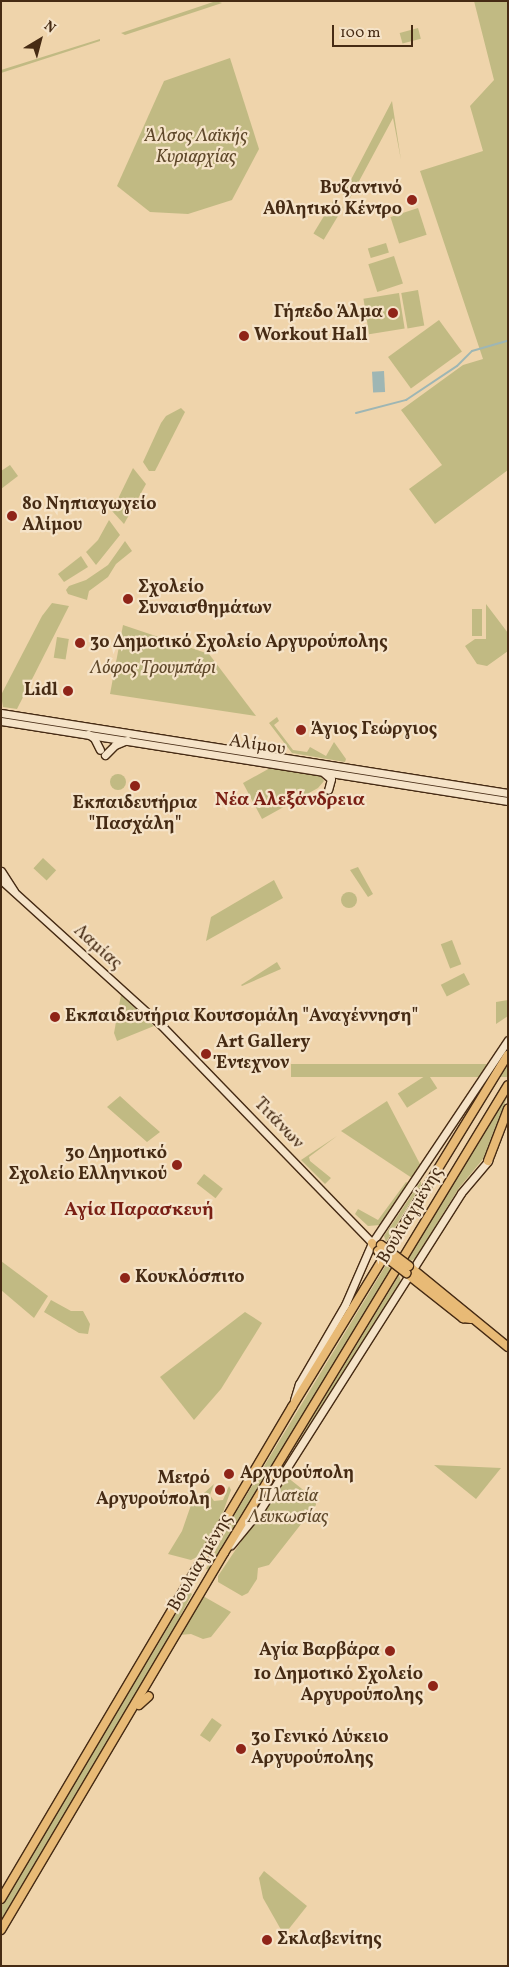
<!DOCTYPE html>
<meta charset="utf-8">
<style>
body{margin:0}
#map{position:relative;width:509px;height:1967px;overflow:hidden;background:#efd4ab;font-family:Vollkorn,serif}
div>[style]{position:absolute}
.green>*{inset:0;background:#c1ba83;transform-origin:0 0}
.round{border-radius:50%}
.water>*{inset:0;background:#9eb6b4;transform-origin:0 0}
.stream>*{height:2px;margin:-1px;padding:0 1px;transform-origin:1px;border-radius:1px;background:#9eb6b4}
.roads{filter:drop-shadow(1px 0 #462b14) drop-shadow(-1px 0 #462b14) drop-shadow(0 1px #462b14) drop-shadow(0 -1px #462b14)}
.secondary>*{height:7px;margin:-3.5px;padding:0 3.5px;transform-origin:3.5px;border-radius:3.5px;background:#f5e3c8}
.primary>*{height:8px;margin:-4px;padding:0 4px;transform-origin:4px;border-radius:4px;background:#e8ba76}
.bridges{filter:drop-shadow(1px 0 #462b14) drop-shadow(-1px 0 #462b14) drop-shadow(0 1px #462b14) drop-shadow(0 -1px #462b14)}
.primary-bridge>*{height:8px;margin:-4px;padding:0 4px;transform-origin:4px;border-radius:4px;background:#e8ba76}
.dots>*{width:14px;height:14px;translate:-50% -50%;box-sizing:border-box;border:2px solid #f5e3c8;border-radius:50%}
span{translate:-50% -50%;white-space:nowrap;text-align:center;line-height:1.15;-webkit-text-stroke:4.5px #f5e3c8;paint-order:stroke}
.park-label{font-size:18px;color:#5f482a;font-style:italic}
.poi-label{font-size:18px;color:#462b14;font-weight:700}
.right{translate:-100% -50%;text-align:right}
.left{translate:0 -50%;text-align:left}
.street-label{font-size:18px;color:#462b14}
.neighbourhood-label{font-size:19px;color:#7a1f14;font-weight:700}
.frame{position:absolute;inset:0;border:2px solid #462b14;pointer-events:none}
.north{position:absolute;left:15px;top:15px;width:50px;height:50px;-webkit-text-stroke:4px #f5e3c8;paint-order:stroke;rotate:37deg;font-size:14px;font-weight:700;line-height:20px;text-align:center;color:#462b14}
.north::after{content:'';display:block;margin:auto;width:18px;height:22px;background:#462b14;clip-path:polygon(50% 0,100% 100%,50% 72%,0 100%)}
.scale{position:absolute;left:332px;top:25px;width:81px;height:22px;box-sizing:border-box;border:2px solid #462b14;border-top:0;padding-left:6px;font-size:15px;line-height:18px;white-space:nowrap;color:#462b14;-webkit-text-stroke:4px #f5e3c8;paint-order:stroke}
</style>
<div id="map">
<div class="green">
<div style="clip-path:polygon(216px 1px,222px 3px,125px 35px,121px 33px)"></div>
<div style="clip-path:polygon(474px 1px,508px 1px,508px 470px,435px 524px,409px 489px,442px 465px,401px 410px,463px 365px,483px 359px,420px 171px,483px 151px,470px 106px,494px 80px)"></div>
<div style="left:418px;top:28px;width:11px;height:19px;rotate:75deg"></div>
<div style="clip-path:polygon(100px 39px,100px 41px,1px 73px,1px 70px)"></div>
<div style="clip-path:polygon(230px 58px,259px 149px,232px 200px,188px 214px,150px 212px,117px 186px,164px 81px)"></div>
<div style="clip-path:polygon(392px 101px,401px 160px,393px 118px,350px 198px,343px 195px)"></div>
<div style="left:333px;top:201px;width:12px;height:38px;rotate:31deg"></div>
<div style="left:418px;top:208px;width:28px;height:29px;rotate:72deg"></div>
<div style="left:386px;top:243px;width:10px;height:19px;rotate:73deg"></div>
<div style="left:394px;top:256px;width:29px;height:27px;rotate:72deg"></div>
<div style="left:418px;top:290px;width:36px;height:17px;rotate:80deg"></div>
<div style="left:399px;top:293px;width:36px;height:36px;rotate:81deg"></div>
<div style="left:439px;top:320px;width:39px;height:63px;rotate:54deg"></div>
<div style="clip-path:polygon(181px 408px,185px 412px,155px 471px,149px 471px,143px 462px,161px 423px,166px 416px)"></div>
<div style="clip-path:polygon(10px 465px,18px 476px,1px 489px,1px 471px)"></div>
<div style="clip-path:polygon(133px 468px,146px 484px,124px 524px,112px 511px)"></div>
<div style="clip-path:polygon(109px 520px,120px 535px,96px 565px,86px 552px,98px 540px)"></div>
<div style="clip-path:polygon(125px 541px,132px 551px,116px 564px,108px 577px,89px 591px,87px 600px,68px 594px,66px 590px,69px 586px,86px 580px,108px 565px)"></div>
<div style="clip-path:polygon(81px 556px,88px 567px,64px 582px,58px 574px)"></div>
<div style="clip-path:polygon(52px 603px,69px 606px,17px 709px,3px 707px,1px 695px,42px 616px)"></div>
<div style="clip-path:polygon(486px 604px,508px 633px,508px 651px,487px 666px,477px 664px,465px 646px,475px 639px,486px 639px)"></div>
<div style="left:472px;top:609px;width:10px;height:27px"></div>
<div style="clip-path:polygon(123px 625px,209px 654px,256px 716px,110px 694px)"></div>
<div style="left:57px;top:637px;width:12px;height:21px;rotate:9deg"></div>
<div style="clip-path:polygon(277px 717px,279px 721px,274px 725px,293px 750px,307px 752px,310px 747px,326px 756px,334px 742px,346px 759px,345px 762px,292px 753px,269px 723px)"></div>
<div style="clip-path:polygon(270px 768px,320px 775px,324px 781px,318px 788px,262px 819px,243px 783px)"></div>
<div class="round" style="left:110px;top:774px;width:16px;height:16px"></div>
<div style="left:43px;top:858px;width:18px;height:14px;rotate:43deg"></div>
<div style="clip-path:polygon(358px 867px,373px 894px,368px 897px,350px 870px)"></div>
<div style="clip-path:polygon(274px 880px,283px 898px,206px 941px,211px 917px)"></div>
<div class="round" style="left:341px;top:892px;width:16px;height:16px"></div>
<div style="left:452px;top:940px;width:26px;height:12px;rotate:69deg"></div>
<div style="clip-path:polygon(277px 962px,281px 969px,242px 986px,241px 985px)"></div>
<div style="left:464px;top:973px;width:13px;height:26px;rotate:63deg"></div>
<div style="clip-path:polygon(121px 995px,154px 1026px,117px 1041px,114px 1033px)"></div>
<div style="clip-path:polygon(508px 1000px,508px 1016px,496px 1024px,496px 1002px)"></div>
<div style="left:508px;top:1064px;width:13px;height:217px;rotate:90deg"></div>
<div style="left:428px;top:1074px;width:17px;height:36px;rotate:57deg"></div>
<div style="clip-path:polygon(508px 1095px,483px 1159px,459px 1188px,415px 1259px,410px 1261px,408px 1259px)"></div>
<div style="clip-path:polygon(120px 1096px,144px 1118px,160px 1132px,147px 1142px,107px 1107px)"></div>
<div style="clip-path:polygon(387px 1101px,421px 1166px,412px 1178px,341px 1131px)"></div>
<div style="clip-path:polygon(337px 1136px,309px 1157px,310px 1161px,331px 1178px,325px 1184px,301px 1160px)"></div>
<div style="left:204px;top:1174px;width:24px;height:12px;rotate:38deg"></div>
<div style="clip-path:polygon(421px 1181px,421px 1185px,386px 1242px,384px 1236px)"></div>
<div style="clip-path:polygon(406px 1182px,409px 1184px,380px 1225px,368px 1226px,355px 1214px,358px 1209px,378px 1220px)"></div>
<div style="clip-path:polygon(1px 1261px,48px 1296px,34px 1318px,1px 1290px)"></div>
<div style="clip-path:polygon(386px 1265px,391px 1269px,209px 1570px,206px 1569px,232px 1519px)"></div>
<div style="clip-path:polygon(399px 1275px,401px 1282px,289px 1456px)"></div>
<div style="clip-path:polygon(51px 1300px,71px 1311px,83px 1311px,90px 1324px,88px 1334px,79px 1333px,44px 1312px)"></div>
<div style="clip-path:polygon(245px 1312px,262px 1323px,221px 1389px,194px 1420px,160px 1377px)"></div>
<div style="clip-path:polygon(434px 1465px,501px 1468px,476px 1499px)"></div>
<div style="clip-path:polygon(287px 1477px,316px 1500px,316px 1505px,269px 1565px,258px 1568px,257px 1579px,248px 1593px,242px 1596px,218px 1582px,218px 1576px,283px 1479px)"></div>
<div style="clip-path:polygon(214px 1484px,210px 1495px,214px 1501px,223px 1500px,229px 1486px,231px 1490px,222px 1515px,197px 1557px,191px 1560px,168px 1554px,182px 1531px,191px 1505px)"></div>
<div style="clip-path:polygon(189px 1592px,192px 1594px,165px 1645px,1px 1920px,1px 1907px)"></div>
<div style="clip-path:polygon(203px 1596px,231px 1612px,211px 1637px,203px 1639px,191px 1634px,179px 1635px)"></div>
<div style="left:212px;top:1718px;width:12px;height:21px;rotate:35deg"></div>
<div style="clip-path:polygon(264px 1871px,307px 1906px,284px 1935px,263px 1898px,259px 1878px)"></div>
</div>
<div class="water">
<div style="left:384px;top:371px;width:21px;height:12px;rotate:87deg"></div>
</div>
<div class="stream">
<div style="left:356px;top:413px;width:52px;rotate:-14.6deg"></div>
<div style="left:406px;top:400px;width:61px;rotate:-33.7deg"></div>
<div style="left:457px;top:366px;width:21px;rotate:-45deg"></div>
<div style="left:472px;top:351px;width:37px;rotate:-16deg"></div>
</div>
<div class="roads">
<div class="secondary">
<div style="left:1px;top:713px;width:513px;rotate:8.97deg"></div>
<div style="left:1px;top:721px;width:513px;rotate:8.97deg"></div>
<div style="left:88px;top:734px;width:7px;rotate:34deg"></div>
<div style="left:94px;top:738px;width:13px;rotate:63deg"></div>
<div style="left:105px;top:755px;width:14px;rotate:-45deg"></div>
<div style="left:115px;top:745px;width:13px;rotate:-23deg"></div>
<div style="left:324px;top:773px;width:9px;rotate:41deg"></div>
<div style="left:331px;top:779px;width:11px;rotate:105deg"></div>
<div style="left:1px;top:871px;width:24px;rotate:57deg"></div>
<div style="left:1px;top:880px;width:217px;rotate:42.2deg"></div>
<div style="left:162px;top:1026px;width:302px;rotate:45.9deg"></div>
<div style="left:294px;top:1400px;width:17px;rotate:-73deg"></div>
<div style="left:299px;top:1384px;width:91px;rotate:-59.8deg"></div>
<div style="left:345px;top:1305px;width:68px;rotate:-66.5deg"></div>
<div style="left:372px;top:1243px;width:244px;rotate:-56.2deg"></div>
<div style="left:231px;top:1545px;width:45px;rotate:-50.4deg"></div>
<div style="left:260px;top:1510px;width:375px;rotate:-57.6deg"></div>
<div style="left:461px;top:1193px;width:42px;rotate:-49.8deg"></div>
</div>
<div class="primary">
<div style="left:488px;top:1161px;width:56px;rotate:-69deg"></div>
<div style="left:372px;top:1243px;width:10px;rotate:53deg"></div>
<div style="left:409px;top:1266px;width:128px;rotate:39.3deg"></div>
<div style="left:406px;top:1273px;width:73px;rotate:38.3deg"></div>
<div style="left:463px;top:1318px;width:8px;rotate:7deg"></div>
<div style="left:139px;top:1705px;width:13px;rotate:-42deg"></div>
<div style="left:1px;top:1899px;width:572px;rotate:-59.4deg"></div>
<div style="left:292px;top:1407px;width:413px;rotate:-58.5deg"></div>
<div style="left:1px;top:1930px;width:438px;rotate:-59.4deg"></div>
<div style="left:224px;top:1553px;width:547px;rotate:-58.75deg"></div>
</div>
</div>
<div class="bridges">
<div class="primary-bridge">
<div style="left:381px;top:1245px;width:35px;rotate:37deg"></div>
<div style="left:378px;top:1251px;width:36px;rotate:38deg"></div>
</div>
</div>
<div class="dots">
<div style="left:412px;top:200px;background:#8f2418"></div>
<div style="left:393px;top:313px;background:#8f2418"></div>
<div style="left:244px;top:336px;background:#8f2418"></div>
<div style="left:12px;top:516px;background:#8f2418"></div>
<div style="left:128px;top:599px;background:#8f2418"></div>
<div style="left:80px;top:643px;background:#8f2418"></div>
<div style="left:68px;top:691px;background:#8f2418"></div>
<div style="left:301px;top:730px;background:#8f2418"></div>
<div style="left:135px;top:786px;background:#8f2418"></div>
<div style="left:55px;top:1017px;background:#8f2418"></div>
<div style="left:206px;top:1054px;background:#8f2418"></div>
<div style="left:177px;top:1165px;background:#8f2418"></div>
<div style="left:125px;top:1278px;background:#8f2418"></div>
<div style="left:229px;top:1474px;background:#8f2418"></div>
<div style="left:220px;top:1490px;background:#8f2418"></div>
<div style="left:390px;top:1651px;background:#8f2418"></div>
<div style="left:433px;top:1686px;background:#8f2418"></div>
<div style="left:241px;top:1749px;background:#8f2418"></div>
<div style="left:267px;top:1940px;background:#8f2418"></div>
</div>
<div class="park-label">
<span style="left:196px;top:148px">Άλσος Λαϊκής<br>Κυριαρχίας</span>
<span style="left:153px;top:669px">Λόφος Τρουμπάρι</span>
<span style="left:288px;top:1508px">Πλατεία<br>Λευκωσίας</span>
</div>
<div class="poi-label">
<span class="right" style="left:402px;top:200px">Βυζαντινό<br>Αθλητικό Κέντρο</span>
<span class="right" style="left:383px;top:313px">Γήπεδο Άλμα</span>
<span class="left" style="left:254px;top:336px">Workout Hall</span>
<span class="left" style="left:22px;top:516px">8ο Νηπιαγωγείο<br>Αλίμου</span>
<span class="left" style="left:138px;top:599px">Σχολείο<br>Συναισθημάτων</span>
<span class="left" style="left:90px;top:643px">3ο Δημοτικό Σχολείο Αργυρούπολης</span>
<span class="right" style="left:58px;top:691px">Lidl</span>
<span class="left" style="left:311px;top:730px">Άγιος Γεώργιος</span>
<span style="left:135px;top:815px">Εκπαιδευτήρια<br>"Πασχάλη"</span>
<span class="left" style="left:65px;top:1017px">Εκπαιδευτήρια Κουτσομάλη "Αναγέννηση"</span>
<span class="left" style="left:216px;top:1054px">Art Gallery<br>Έντεχνον</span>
<span class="right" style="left:167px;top:1165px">3ο Δημοτικό<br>Σχολείο Ελληνικού</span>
<span class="left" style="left:135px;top:1278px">Κουκλόσπιτο</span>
<span class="left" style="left:240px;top:1474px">Αργυρούπολη</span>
<span class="right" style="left:210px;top:1490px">Μετρό<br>Αργυρούπολη</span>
<span class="right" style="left:380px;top:1651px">Αγία Βαρβάρα</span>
<span class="right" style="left:423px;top:1686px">1ο Δημοτικό Σχολείο<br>Αργυρούπολης</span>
<span class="left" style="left:251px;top:1749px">3ο Γενικό Λύκειο<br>Αργυρούπολης</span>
<span class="left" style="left:277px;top:1940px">Σκλαβενίτης</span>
</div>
<div class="street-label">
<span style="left:257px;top:746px;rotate:9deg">Αλίμου</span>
<span style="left:97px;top:948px;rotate:42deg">Λαμίας</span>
<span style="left:278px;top:1124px;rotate:46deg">Τιτάνων</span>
<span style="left:411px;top:1216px;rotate:-59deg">Βουλιαγμένης</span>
<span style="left:201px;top:1563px;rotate:-60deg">Βουλιαγμένης</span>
</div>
<div class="neighbourhood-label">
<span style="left:290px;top:801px">Νέα Αλεξάνδρεια</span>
<span style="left:139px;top:1211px">Αγία Παρασκευή</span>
</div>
<div class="frame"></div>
<div class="north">N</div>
<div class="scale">100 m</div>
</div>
